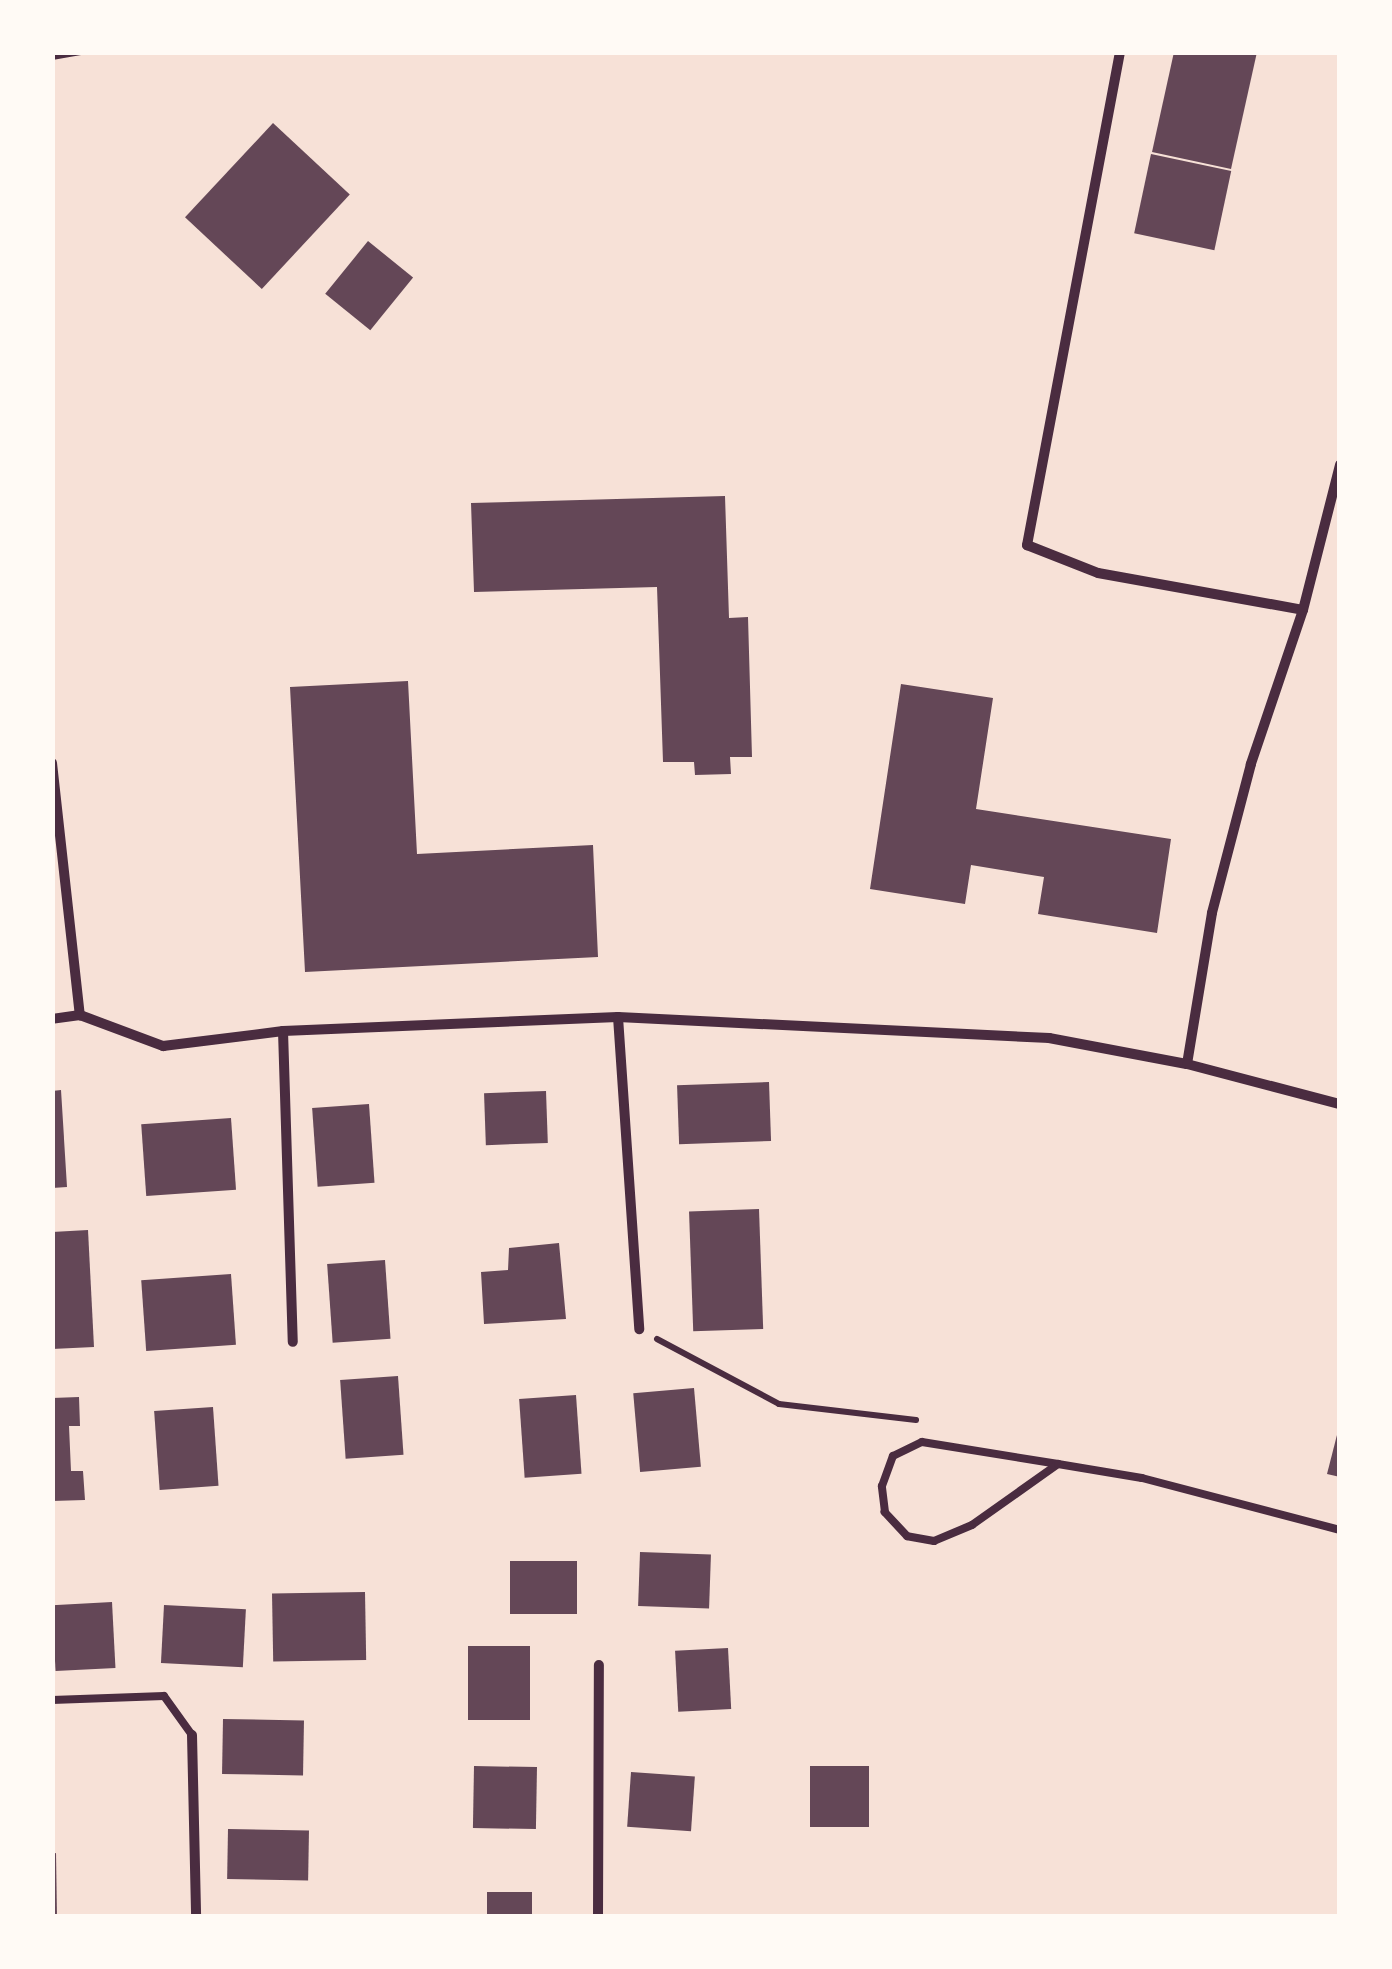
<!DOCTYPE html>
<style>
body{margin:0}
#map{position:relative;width:1392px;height:1969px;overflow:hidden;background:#f7e1d7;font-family:"Nunito Sans",sans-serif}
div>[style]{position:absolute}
.building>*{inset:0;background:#644757;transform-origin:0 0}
.path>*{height:6px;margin:-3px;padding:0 3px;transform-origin:3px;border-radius:3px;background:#4a2c40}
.service>*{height:8px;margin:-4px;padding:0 4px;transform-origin:4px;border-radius:4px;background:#4a2c40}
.minor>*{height:10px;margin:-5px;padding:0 5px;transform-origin:5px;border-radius:5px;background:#4a2c40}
span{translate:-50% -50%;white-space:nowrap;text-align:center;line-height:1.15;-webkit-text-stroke:8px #fffaf5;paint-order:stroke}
.frame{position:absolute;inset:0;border:55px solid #fffaf5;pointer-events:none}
</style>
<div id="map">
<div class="building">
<div style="clip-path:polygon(1174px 52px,1257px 52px,1231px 169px,1152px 152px)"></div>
<div style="left:273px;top:123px;width:105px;height:129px;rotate:43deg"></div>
<div style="left:1151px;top:154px;width:82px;height:81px;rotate:12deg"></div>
<div style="left:368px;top:241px;width:58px;height:68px;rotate:39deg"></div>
<div style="clip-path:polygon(725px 496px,729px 618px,748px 617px,752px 757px,730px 757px,731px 774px,695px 775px,694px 762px,663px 762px,657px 587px,474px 592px,471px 503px)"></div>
<div style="clip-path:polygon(408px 681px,417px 854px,593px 845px,598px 957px,305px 972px,290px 687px)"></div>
<div style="clip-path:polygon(901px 684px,993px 698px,976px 809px,1171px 839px,1157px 933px,1038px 914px,1044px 877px,971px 865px,965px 904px,870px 889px)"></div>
<div style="left:769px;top:1082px;width:59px;height:92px;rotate:88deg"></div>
<div style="clip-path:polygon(61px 1090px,67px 1187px,52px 1188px,52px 1091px)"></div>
<div style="left:546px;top:1091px;width:52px;height:62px;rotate:88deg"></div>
<div style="left:369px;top:1104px;width:79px;height:57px;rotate:86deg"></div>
<div style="left:231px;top:1118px;width:72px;height:90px;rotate:86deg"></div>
<div style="left:759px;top:1209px;width:120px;height:70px;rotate:88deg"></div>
<div style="clip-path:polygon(88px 1230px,94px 1347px,52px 1349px,52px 1232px)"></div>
<div style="clip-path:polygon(559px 1243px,566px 1319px,484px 1324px,481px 1272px,508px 1270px,509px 1248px)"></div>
<div style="left:385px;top:1260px;width:79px;height:58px;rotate:86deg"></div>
<div style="left:231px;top:1274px;width:71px;height:90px;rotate:86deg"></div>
<div style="left:398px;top:1376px;width:79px;height:58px;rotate:86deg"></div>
<div style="left:694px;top:1388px;width:79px;height:61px;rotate:85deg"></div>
<div style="left:576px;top:1395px;width:79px;height:57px;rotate:86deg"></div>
<div style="clip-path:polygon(79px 1397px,80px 1426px,69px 1426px,71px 1471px,83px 1471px,85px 1500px,52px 1501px,52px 1398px)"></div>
<div style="left:213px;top:1407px;width:79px;height:59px;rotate:86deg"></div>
<div style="clip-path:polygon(1338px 1431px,1340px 1431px,1340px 1477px,1327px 1474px)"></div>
<div style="left:640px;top:1552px;width:71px;height:54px;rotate:2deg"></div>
<div style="left:510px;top:1561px;width:67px;height:53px"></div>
<div style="left:365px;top:1592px;width:68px;height:93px;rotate:89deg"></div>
<div style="left:112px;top:1602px;width:66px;height:60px;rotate:87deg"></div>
<div style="left:164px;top:1605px;width:82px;height:58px;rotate:3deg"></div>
<div style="left:468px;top:1646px;width:62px;height:74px"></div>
<div style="left:728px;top:1648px;width:61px;height:53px;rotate:87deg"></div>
<div style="left:223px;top:1719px;width:81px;height:55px;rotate:1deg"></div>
<div style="left:474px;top:1766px;width:63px;height:62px;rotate:1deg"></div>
<div style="left:810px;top:1766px;width:59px;height:61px"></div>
<div style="left:631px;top:1772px;width:64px;height:55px;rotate:4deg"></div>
<div style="left:228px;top:1829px;width:81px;height:50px;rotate:1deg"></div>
<div style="clip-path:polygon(56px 1853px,57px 1916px,52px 1916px,52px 1854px)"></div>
<div style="left:487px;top:1892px;width:45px;height:24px"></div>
</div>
<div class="path">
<div style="left:52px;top:57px;width:29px;rotate:-10deg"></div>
<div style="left:657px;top:1339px;width:138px;rotate:28deg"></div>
<div style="left:779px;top:1404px;width:138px;rotate:6.7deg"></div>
</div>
<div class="service">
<div style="left:922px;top:1442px;width:138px;rotate:9.2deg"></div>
<div style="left:1058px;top:1464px;width:105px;rotate:144.7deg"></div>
<div style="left:972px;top:1525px;width:41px;rotate:157.2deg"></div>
<div style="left:934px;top:1541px;width:27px;rotate:-170deg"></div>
<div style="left:907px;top:1536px;width:33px;rotate:-133deg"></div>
<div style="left:885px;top:1512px;width:26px;rotate:-97deg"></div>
<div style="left:882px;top:1486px;width:32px;rotate:-70deg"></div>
<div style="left:893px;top:1456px;width:32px;rotate:-26deg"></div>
<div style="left:1058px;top:1464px;width:85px;rotate:9.5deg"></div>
<div style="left:1142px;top:1478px;width:205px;rotate:14.7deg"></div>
<div style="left:52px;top:1700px;width:112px;rotate:-2deg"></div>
<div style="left:164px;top:1696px;width:48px;rotate:54.3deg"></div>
</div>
<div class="minor">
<div style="left:1120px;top:52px;width:502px;rotate:100.68deg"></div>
<div style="left:1027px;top:545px;width:76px;rotate:21.5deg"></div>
<div style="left:1098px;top:573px;width:208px;rotate:10.2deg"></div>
<div style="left:1303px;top:610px;width:163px;rotate:108.7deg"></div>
<div style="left:1251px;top:764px;width:154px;rotate:104.7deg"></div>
<div style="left:1212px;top:913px;width:153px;rotate:99.4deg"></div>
<div style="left:1303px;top:610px;width:150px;rotate:-75.7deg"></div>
<div style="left:52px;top:763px;width:254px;rotate:83.7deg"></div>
<div style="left:80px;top:1015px;width:28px;rotate:172deg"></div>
<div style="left:80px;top:1015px;width:89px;rotate:20.5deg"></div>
<div style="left:163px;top:1046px;width:121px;rotate:-7.1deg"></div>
<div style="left:283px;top:1031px;width:335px;rotate:-2.4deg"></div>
<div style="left:618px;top:1017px;width:432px;rotate:2.8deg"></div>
<div style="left:1049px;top:1038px;width:140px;rotate:10.7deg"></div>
<div style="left:1187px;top:1064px;width:158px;rotate:14.7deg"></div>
<div style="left:618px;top:1017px;width:313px;rotate:86.1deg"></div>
<div style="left:283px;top:1031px;width:311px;rotate:88.2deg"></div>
<div style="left:192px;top:1735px;width:181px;rotate:88.7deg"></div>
<div style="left:598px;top:1916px;width:251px;rotate:-89.8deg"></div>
</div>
<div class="frame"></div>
</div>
